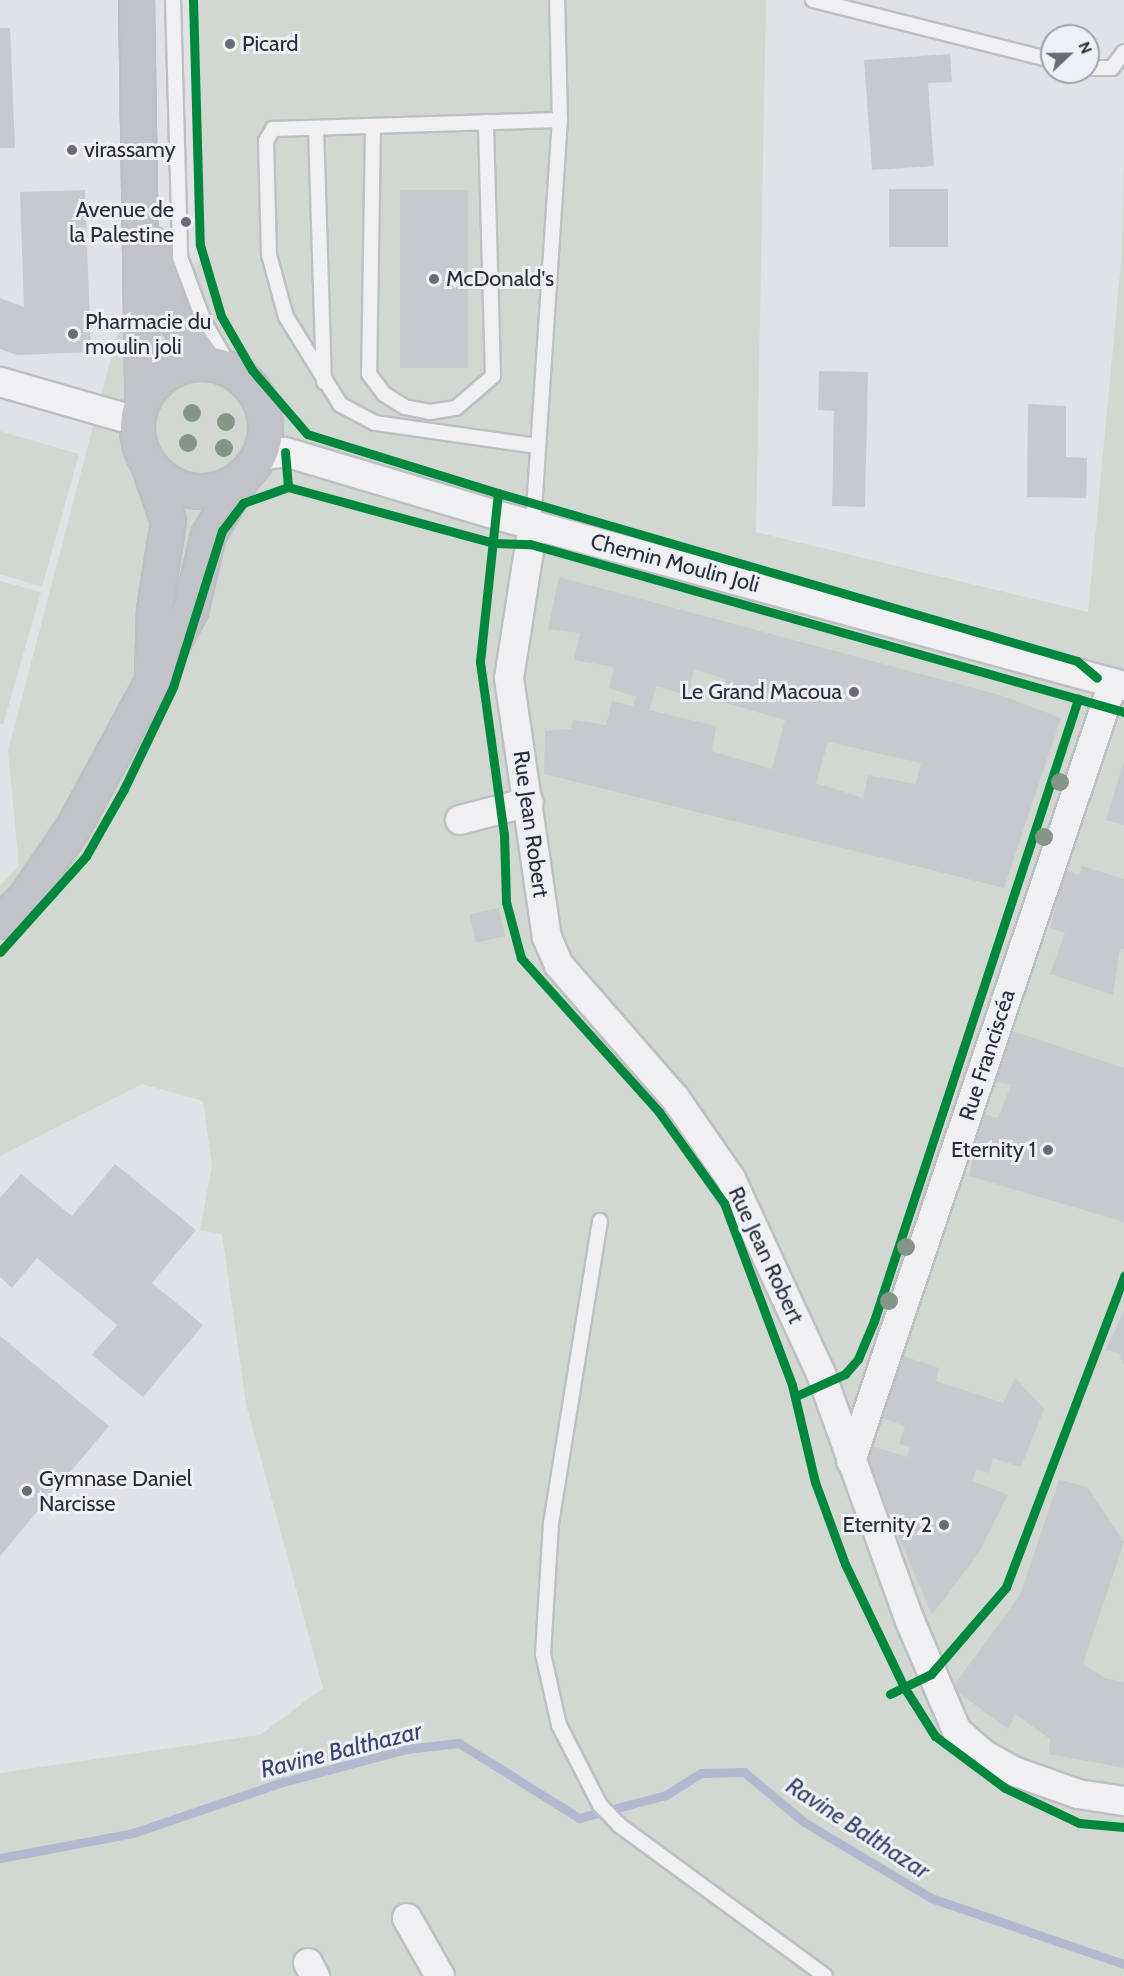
<!DOCTYPE html>
<meta charset="utf-8">
<style>
body{margin:0}
#map{position:relative;width:1124px;height:1976px;overflow:hidden;background:#e1e2e5;font-family:Cabin,sans-serif}
div>[style]{position:absolute}
.green>*{inset:0;background:#d0d8d1}
.stream>*{height:9px;margin:-4.5px;padding:0 4.5px;transform-origin:4.5px;border-radius:4.5px;background:#b1b9ce}
.building>*{inset:0;background:#c8c9cd;transform-origin:0 0}
.roads{filter:drop-shadow(2px 0 #bebfc2) drop-shadow(-2px 0 #bebfc2) drop-shadow(0 2px #bebfc2) drop-shadow(0 -2px #bebfc2)}
.lane>*{height:14px;margin:-7px;padding:0 7px;transform-origin:7px;border-radius:7px;background:#f0f0f2}
.street>*{height:28px;margin:-14px;padding:0 14px;transform-origin:14px;border-radius:14px;background:#f0f0f2}
.secondary>*{height:33px;margin:-16.5px;padding:0 16.5px;transform-origin:16.5px;border-radius:16.5px;background:#c2c3c8}
.secondary>.ring{margin:-16.5px;padding:0;box-sizing:content-box;background:none;border:33px solid #c2c3c8;border-radius:50%}
.cycleway>*{height:9px;margin:-4.5px;padding:0 4.5px;transform-origin:4.5px;border-radius:4.5px;background:#00873e}
.trees>*{width:18px;height:18px;margin:-9px;border-radius:50%;background:#849686}
.dots>*{width:16px;height:16px;translate:-50% -50%;box-sizing:border-box;border:3px solid #eef0f5;border-radius:50%}
span{translate:-50% -50%;white-space:nowrap;text-align:center;line-height:1.15;-webkit-text-stroke:6px #eef0f5;paint-order:stroke}
.poi-label{font-size:22px;color:#292d3d}
.left{translate:0 -50%;text-align:left}
.right{translate:-100% -50%;text-align:right}
.street-label{font-size:22px;color:#292d3d}
.water-label{font-size:24px;color:#37456d;font-style:italic}
.north{position:absolute;left:1040px;top:24px;width:60px;height:60px;box-sizing:border-box;background:#eef0f5;border:2px solid #9fa2ab;border-radius:50%;rotate:68deg;font-size:16px;font-weight:700;line-height:24px;text-align:center;color:#292d3d}
.north::after{content:'';display:block;margin:auto;width:21px;height:27px;background:#696c78;clip-path:polygon(50% 0,100% 100%,50% 72%,0 100%)}
</style>
<div id="map">
<div class="green">
<i style="clip-path:polygon(198px 0,766px 0,756px 532px,1088px 612px,1122px 252px,1124px 161px,1124px 1976px,0 1976px,0 1773px,260px 1735px,323px 1688px,246px 1404px,222px 1234px,200px 1230px,212px 1166px,203px 1101px,142px 1084px,0 1156px,0 885px,19px 866px,8px 751px,135px 266px,186px 267px,205px 257px)"></i>
<i style="clip-path:polygon(0 431px,79px 454px,42px 587px,0 574px)"></i>
<i style="clip-path:polygon(0 581px,41px 592px,3px 725px,0 724px)"></i>
</div>
<div class="stream">
<i style="left:0;top:1858px;width:135px;rotate:-10.6deg"></i>
<i style="left:133px;top:1833px;width:158px;rotate:-18.8deg"></i>
<i style="left:283px;top:1782px;width:127px;rotate:-15deg"></i>
<i style="left:406px;top:1749px;width:53px;rotate:-6.5deg"></i>
<i style="left:459px;top:1743px;width:142px;rotate:32deg"></i>
<i style="left:579px;top:1818px;width:90px;rotate:-14.8deg"></i>
<i style="left:666px;top:1795px;width:41px;rotate:-32.2deg"></i>
<i style="left:701px;top:1773px;width:43px;rotate:-1.3deg"></i>
<i style="left:744px;top:1772px;width:78px;rotate:39.8deg"></i>
<i style="left:804px;top:1822px;width:148px;rotate:30.9deg"></i>
<i style="left:931px;top:1898px;width:204px;rotate:18.9deg"></i>
</div>
<div class="building">
<i style="clip-path:polygon(0 28px,10px 28px,15px 148px,0 148px)"></i>
<i style="clip-path:polygon(950px 54px,952px 82px,928px 83px,934px 166px,872px 170px,864px 60px)"></i>
<i style="left:889px;top:189px;width:59px;height:58px"></i>
<i style="clip-path:polygon(85px 190px,91px 352px,17px 355px,0 349px,0 298px,24px 307px,20px 192px)"></i>
<i style="left:400px;top:190px;width:68px;height:178px"></i>
<i style="clip-path:polygon(819px 371px,868px 372px,865px 507px,832px 506px,834px 411px,818px 410px)"></i>
<i style="clip-path:polygon(1028px 404px,1066px 406px,1066px 457px,1087px 458px,1086px 498px,1027px 497px)"></i>
<i style="clip-path:polygon(evenodd,559px 577px,1003px 696px,1061px 718px,1004px 888px,544px 774px,545px 731px,571px 729px,573px 720px,606px 725px,612px 701px,633px 706px,636px 697px,609px 688px,614px 667px,574px 660px,580px 633px,548px 629px,559px 577px,694px 669px,725px 679px,719px 701px,785px 720px,772px 769px,712px 751px,716px 726px,649px 710px,657px 686px,688px 696px,694px 669px,559px 577px,828px 742px,921px 763px,916px 784px,868px 775px,863px 798px,816px 783px,828px 742px)"></i>
<i style="clip-path:polygon(1123px 764px,1124px 764px,1124px 825px,1106px 820px)"></i>
<i style="clip-path:polygon(1082px 866px,1124px 879px,1124px 949px,1120px 948px,1113px 995px,1050px 974px,1065px 933px,1050px 928px,1066px 870px,1079px 875px)"></i>
<i style="left:499px;top:908px;width:29px;height:30px;rotate:78deg"></i>
<i style="clip-path:polygon(1012px 1031px,1124px 1068px,1124px 1222px,969px 1176px,983px 1114px,998px 1118px,1011px 1085px,996px 1082px)"></i>
<i style="clip-path:polygon(115px 1164px,196px 1230px,152px 1283px,203px 1325px,143px 1397px,92px 1355px,117px 1325px,37px 1258px,12px 1288px,0 1277px,0 1198px,21px 1174px,72px 1216px)"></i>
<i style="clip-path:polygon(1124px 1310px,1124px 1365px,1119px 1353px,1106px 1350px)"></i>
<i style="clip-path:polygon(0 1336px,109px 1426px,0 1556px)"></i>
<i style="clip-path:polygon(903px 1356px,939px 1368px,936px 1381px,1003px 1403px,1015px 1378px,1044px 1409px,1021px 1467px,993px 1458px,989px 1473px,977px 1469px,972px 1481px,1008px 1495px,978px 1554px,932px 1615px,867px 1462px,872px 1446px,907px 1457px,910px 1447px,899px 1444px,905px 1426px,882px 1418px)"></i>
<i style="clip-path:polygon(1059px 1480px,1087px 1487px,1124px 1542px,1083px 1664px,1104px 1678px,1124px 1682px,1124px 1768px,1049px 1754px,1050px 1739px,1015px 1714px,1008px 1729px,952px 1688px,1020px 1595px)"></i>
</div>
<div class="roads">
<div class="lane">
<i style="left:173px;top:0;width:257px;rotate:88.4deg"></i>
<i style="left:180px;top:257px;width:69px;rotate:69.7deg"></i>
<i style="left:204px;top:322px;width:54px;rotate:60.1deg"></i>
<i style="left:813px;top:0;width:246px;rotate:14.1deg"></i>
<i style="left:1088px;top:68px;width:24px"></i>
<i style="left:1112px;top:68px;width:20px;rotate:-53deg"></i>
<i style="left:373px;top:126px;width:248px;rotate:90.9deg"></i>
<i style="left:369px;top:374px;width:25px;rotate:53deg"></i>
<i style="left:384px;top:394px;width:25px;rotate:32deg"></i>
<i style="left:405px;top:407px;width:25px;rotate:11deg"></i>
<i style="left:430px;top:412px;width:26px;rotate:-9deg"></i>
<i style="left:456px;top:408px;width:49px;rotate:-40.9deg"></i>
<i style="left:493px;top:376px;width:254px;rotate:-91.6deg"></i>
<i style="left:316px;top:128px;width:254px;rotate:88.2deg"></i>
<i style="left:537px;top:446px;width:164px;rotate:-171.9deg"></i>
<i style="left:375px;top:423px;width:40px;rotate:-152deg"></i>
<i style="left:340px;top:404px;width:102px;rotate:-121.8deg"></i>
<i style="left:286px;top:317px;width:64px;rotate:-105.3deg"></i>
<i style="left:269px;top:255px;width:114px;rotate:-91.5deg"></i>
<i style="left:266px;top:141px;width:14px;rotate:-60deg"></i>
<i style="left:273px;top:129px;width:287px;rotate:-1.8deg"></i>
<i style="left:533px;top:525px;width:406px;rotate:-86.2deg"></i>
<i style="left:560px;top:120px;width:120px;rotate:-91.4deg"></i>
<i style="left:600px;top:1221px;width:306px;rotate:99.2deg"></i>
<i style="left:551px;top:1523px;width:131px;rotate:93.5deg"></i>
<i style="left:543px;top:1654px;width:73px;rotate:77.3deg"></i>
<i style="left:559px;top:1725px;width:90px;rotate:62.9deg"></i>
<i style="left:600px;top:1805px;width:28px;rotate:46deg"></i>
<i style="left:619px;top:1825px;width:255px;rotate:36.2deg"></i>
</div>
<div class="street">
<i style="left:0;top:382px;width:141px;rotate:16deg"></i>
<i style="left:261px;top:456px;width:24px;rotate:-9deg"></i>
<i style="left:285px;top:452px;width:220px;rotate:16.6deg"></i>
<i style="left:496px;top:515px;width:651px;rotate:15.23deg"></i>
<i style="left:533px;top:525px;width:155px;rotate:98.9deg"></i>
<i style="left:509px;top:678px;width:262px;rotate:81.7deg"></i>
<i style="left:547px;top:937px;width:30px;rotate:67deg"></i>
<i style="left:559px;top:965px;width:176px;rotate:48.9deg"></i>
<i style="left:675px;top:1098px;width:98px;rotate:55.3deg"></i>
<i style="left:731px;top:1179px;width:215px;rotate:65.2deg"></i>
<i style="left:821px;top:1374px;width:263px;rotate:70.2deg"></i>
<i style="left:910px;top:1621px;width:120px;rotate:66.9deg"></i>
<i style="left:957px;top:1731px;width:35px;rotate:41deg"></i>
<i style="left:983px;top:1754px;width:38px;rotate:29deg"></i>
<i style="left:1016px;top:1772px;width:66px;rotate:19.5deg"></i>
<i style="left:1078px;top:1794px;width:47px;rotate:8.7deg"></i>
<i style="left:460px;top:820px;width:71px;rotate:-14.6deg"></i>
<i style="left:851px;top:1461px;width:821px;rotate:-71.39deg"></i>
<i style="left:407px;top:1918px;width:67px;rotate:60.4deg"></i>
<i style="left:308px;top:1963px;width:15px;rotate:62deg"></i>
</div>
<div class="secondary">
<i style="left:136px;top:0;width:399px;rotate:89.1deg"></i>
<i style="left:151px;top:243px;width:70px;rotate:75.2deg"></i>
<i style="left:169px;top:311px;width:62px;rotate:54.8deg"></i>
<i class="ring" style="left:137px;top:363px;width:95px;height:95px"></i>
<i style="left:148px;top:464px;width:60px;rotate:70.7deg"></i>
<i style="left:168px;top:521px;width:89px;rotate:99deg"></i>
<i style="left:154px;top:609px;width:64px;rotate:91.8deg"></i>
<i style="left:0;top:921px;width:33px;rotate:-43deg"></i>
<i style="left:24px;top:899px;width:87px;rotate:-55.8deg"></i>
<i style="left:73px;top:827px;width:246px;rotate:-61.6deg"></i>
<i style="left:190px;top:611px;width:78px;rotate:-76.7deg"></i>
<i style="left:208px;top:535px;width:67px;rotate:-59.6deg"></i>
</div>
</div>
<div class="cycleway">
<i style="left:193px;top:0;width:245px;rotate:88.4deg"></i>
<i style="left:200px;top:245px;width:74px;rotate:73.5deg"></i>
<i style="left:221px;top:316px;width:62px;rotate:60.1deg"></i>
<i style="left:252px;top:370px;width:84px;rotate:49.3deg"></i>
<i style="left:307px;top:434px;width:200px;rotate:17.2deg"></i>
<i style="left:498px;top:493px;width:170px;rotate:96.1deg"></i>
<i style="left:480px;top:662px;width:174px;rotate:82.1deg"></i>
<i style="left:504px;top:834px;width:68px;rotate:88.3deg"></i>
<i style="left:506px;top:902px;width:58px;rotate:75deg"></i>
<i style="left:521px;top:958px;width:207px;rotate:48.1deg"></i>
<i style="left:659px;top:1112px;width:112px;rotate:54.5deg"></i>
<i style="left:724px;top:1203px;width:194px;rotate:69.5deg"></i>
<i style="left:792px;top:1385px;width:100px;rotate:76.7deg"></i>
<i style="left:815px;top:1482px;width:87px;rotate:69.9deg"></i>
<i style="left:845px;top:1564px;width:136px;rotate:64.4deg"></i>
<i style="left:904px;top:1687px;width:58px;rotate:57.7deg"></i>
<i style="left:935px;top:1736px;width:87px;rotate:36.6deg"></i>
<i style="left:1005px;top:1788px;width:82px;rotate:25.3deg"></i>
<i style="left:1079px;top:1823px;width:45px;rotate:5.1deg"></i>
<i style="left:285px;top:452px;width:35px;rotate:85deg"></i>
<i style="left:288px;top:487px;width:213px;rotate:15.2deg"></i>
<i style="left:494px;top:543px;width:36px;rotate:2deg"></i>
<i style="left:530px;top:544px;width:617px;rotate:15.79deg"></i>
<i style="left:498px;top:493px;width:603px;rotate:16.18deg"></i>
<i style="left:1077px;top:661px;width:26px;rotate:40deg"></i>
<i style="left:0;top:952px;width:129px;rotate:-48.1deg"></i>
<i style="left:86px;top:856px;width:77px;rotate:-60.4deg"></i>
<i style="left:124px;top:789px;width:113px;rotate:-64.3deg"></i>
<i style="left:173px;top:687px;width:164px;rotate:-72.6deg"></i>
<i style="left:222px;top:531px;width:35px;rotate:-53deg"></i>
<i style="left:243px;top:503px;width:48px;rotate:-19.6deg"></i>
<i style="left:796px;top:1396px;width:54px;rotate:-24.2deg"></i>
<i style="left:845px;top:1374px;width:20px;rotate:-49deg"></i>
<i style="left:858px;top:1359px;width:41px;rotate:-67.2deg"></i>
<i style="left:874px;top:1321px;width:655px;rotate:-71.84deg"></i>
<i style="left:890px;top:1694px;width:46px;rotate:-26deg"></i>
<i style="left:931px;top:1674px;width:115px;rotate:-49.2deg"></i>
<i style="left:1006px;top:1587px;width:333px;rotate:-69.2deg"></i>
</div>
<div class="trees">
<i style="left:192px;top:413px"></i>
<i style="left:226px;top:422px"></i>
<i style="left:188px;top:443px"></i>
<i style="left:224px;top:448px"></i>
<i style="left:1060px;top:782px"></i>
<i style="left:1044px;top:837px"></i>
<i style="left:906px;top:1247px"></i>
<i style="left:889px;top:1301px"></i>
</div>
<div class="dots">
<i style="left:230px;top:44px;background:#696c78"></i>
<i style="left:72px;top:150px;background:#696c78"></i>
<i style="left:186px;top:222px;background:#696c78"></i>
<i style="left:434px;top:279px;background:#696c78"></i>
<i style="left:73px;top:334px;background:#696c78"></i>
<i style="left:854px;top:692px;background:#696c78"></i>
<i style="left:1048px;top:1150px;background:#696c78"></i>
<i style="left:27px;top:1491px;background:#696c78"></i>
<i style="left:944px;top:1525px;background:#696c78"></i>
</div>
<div class="poi-label">
<span class="left" style="left:242px;top:44px">Picard</span>
<span class="left" style="left:84px;top:150px">virassamy</span>
<span class="right" style="left:174px;top:222px">Avenue de<br>la Palestine</span>
<span class="left" style="left:446px;top:279px">McDonald's</span>
<span class="left" style="left:85px;top:334px">Pharmacie du<br>moulin joli</span>
<span class="right" style="left:842px;top:692px">Le Grand Macoua</span>
<span class="right" style="left:1036px;top:1150px">Eternity 1</span>
<span class="left" style="left:39px;top:1491px">Gymnase Daniel<br>Narcisse</span>
<span class="right" style="left:932px;top:1525px">Eternity 2</span>
</div>
<div class="street-label">
<span style="left:675px;top:563px;rotate:15deg">Chemin Moulin Joli</span>
<span style="left:531px;top:824px;rotate:82deg">Rue Jean Robert</span>
<span style="left:987px;top:1055px;rotate:-72deg">Rue Franciscéa</span>
<span style="left:766px;top:1255px;rotate:65deg">Rue Jean Robert</span>
</div>
<div class="water-label">
<span style="left:341px;top:1750px;rotate:-14deg">Ravine Balthazar</span>
<span style="left:858px;top:1828px;rotate:33deg">Ravine Balthazar</span>
</div>
<div class="north">N</div>
</div>
